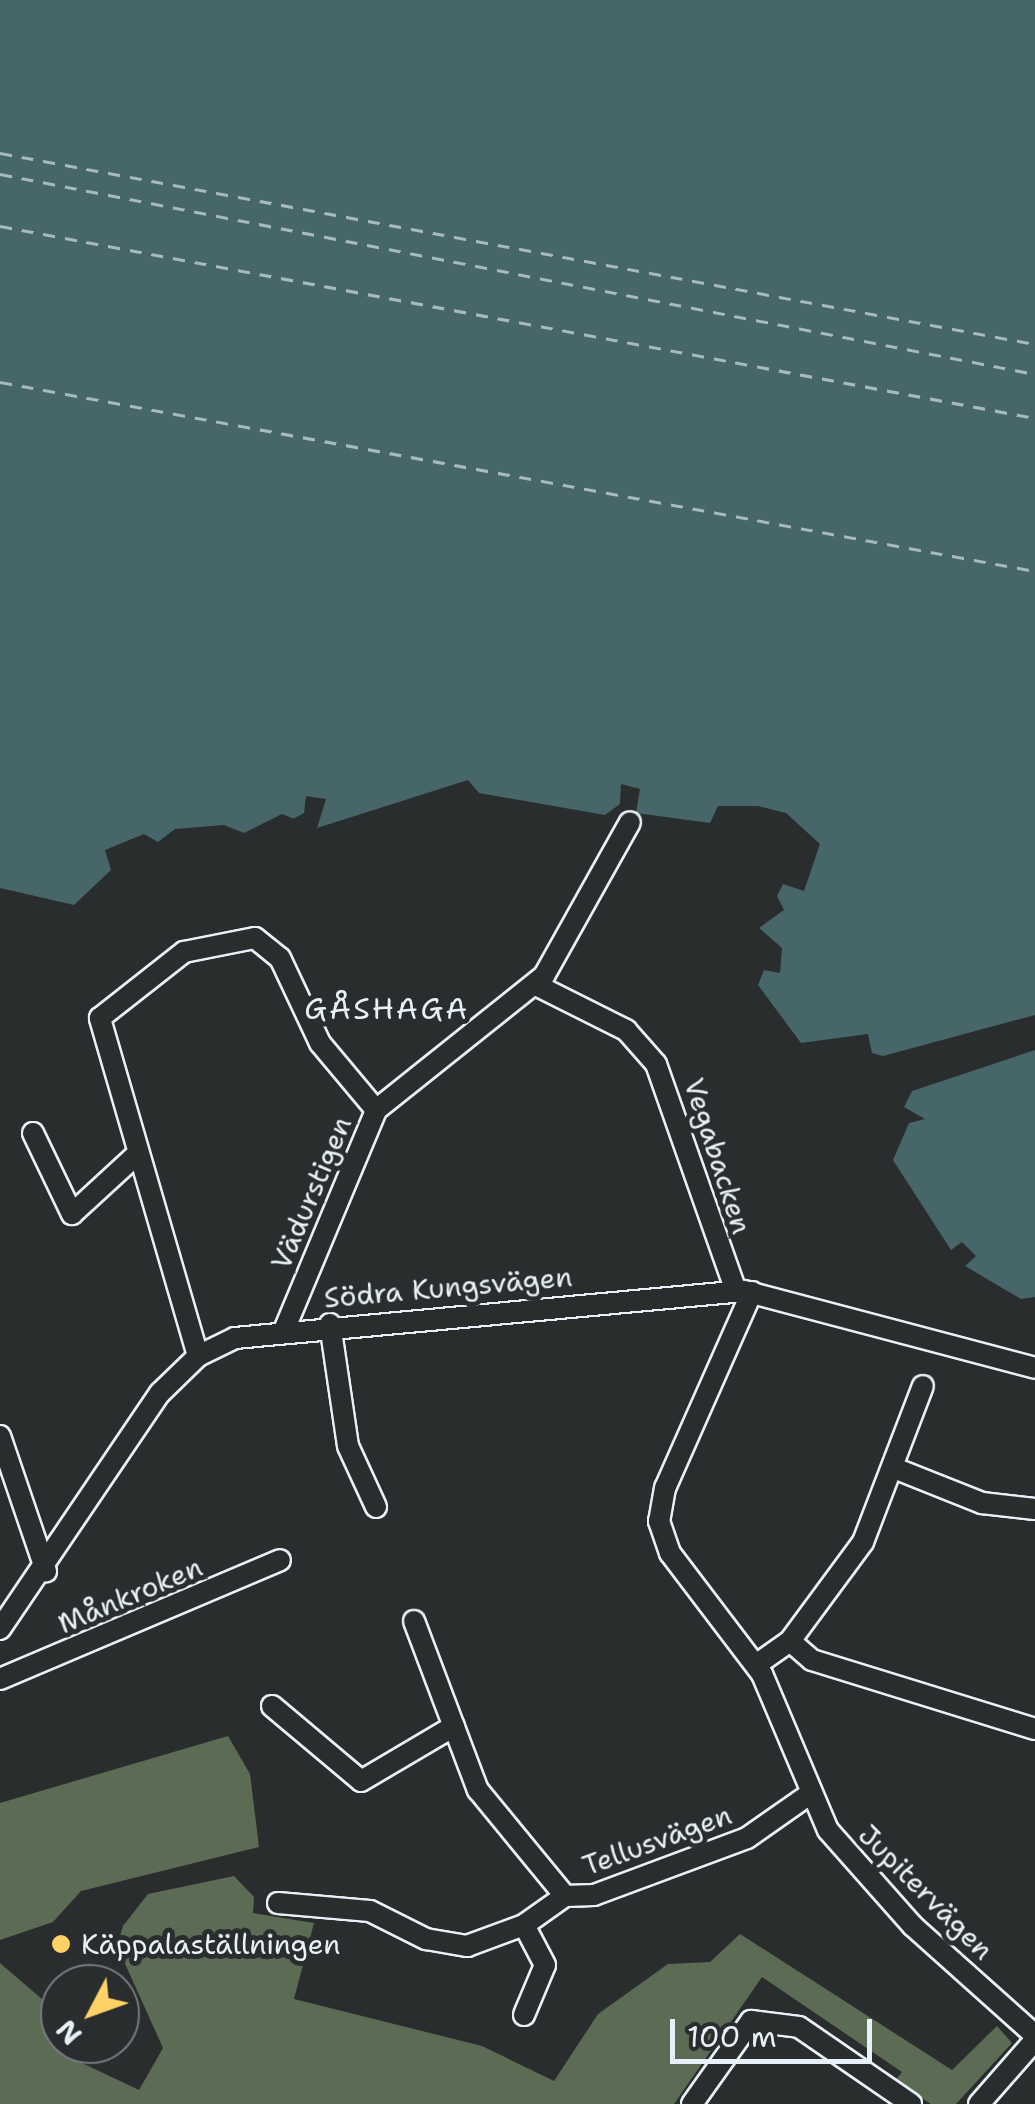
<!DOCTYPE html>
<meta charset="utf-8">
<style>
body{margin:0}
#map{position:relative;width:1035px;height:2104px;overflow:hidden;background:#2a2d2e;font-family:"Shantell Sans",sans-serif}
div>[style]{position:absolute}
.green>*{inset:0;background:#5c6b53}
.water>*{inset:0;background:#476669}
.pier>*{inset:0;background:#2a2d2e}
.ferry>*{height:2.5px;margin-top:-1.25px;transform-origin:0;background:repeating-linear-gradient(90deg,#a8b9bf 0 12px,transparent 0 22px)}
.roads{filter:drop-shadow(2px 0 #e8f1f8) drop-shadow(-2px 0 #e8f1f8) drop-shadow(0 2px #e8f1f8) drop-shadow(0 -2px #e8f1f8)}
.minor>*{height:20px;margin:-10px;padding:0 10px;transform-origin:10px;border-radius:10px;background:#2a2d2e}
.dots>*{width:28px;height:28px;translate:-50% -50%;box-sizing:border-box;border:5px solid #2a2d2e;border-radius:50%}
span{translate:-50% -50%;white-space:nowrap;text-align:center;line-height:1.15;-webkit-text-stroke:10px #2a2d2e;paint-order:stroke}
.street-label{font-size:28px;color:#e8f1f8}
.poi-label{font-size:28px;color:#e8f1f8}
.left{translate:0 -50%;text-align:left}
.neighbourhood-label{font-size:30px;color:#e8f1f8;letter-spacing:2.5px}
.north{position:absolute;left:40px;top:1964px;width:100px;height:100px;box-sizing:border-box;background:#2a2d2e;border:2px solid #767b7f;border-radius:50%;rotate:229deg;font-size:28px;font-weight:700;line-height:40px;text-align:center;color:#e8f1f8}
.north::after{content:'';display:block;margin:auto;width:35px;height:45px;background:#ffd166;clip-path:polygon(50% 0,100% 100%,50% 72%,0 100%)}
.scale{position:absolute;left:670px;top:2019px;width:202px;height:45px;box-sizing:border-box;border:5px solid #e8f1f8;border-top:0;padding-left:12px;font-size:30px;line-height:35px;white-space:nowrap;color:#e8f1f8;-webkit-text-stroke:8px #2a2d2e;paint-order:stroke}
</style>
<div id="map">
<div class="green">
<i style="clip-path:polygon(228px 1736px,250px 1774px,259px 1847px,81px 1891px,53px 1922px,0 1940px,0 1803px)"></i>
<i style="clip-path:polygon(234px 1876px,254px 1897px,253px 1913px,314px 1923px,294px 1999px,482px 2046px,554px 2081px,598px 2014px,668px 1964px,710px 1962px,740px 1934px,952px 2070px,997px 2026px,1012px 2043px,956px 2104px,931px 2104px,895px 2081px,902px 2072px,762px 1977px,674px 2104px,0 2104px,0 1963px,57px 2012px,65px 2055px,139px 2090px,163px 2048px,117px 1946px,123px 1926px,148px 1894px)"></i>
</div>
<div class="water">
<i style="clip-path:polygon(0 0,1035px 0,1035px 1015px,883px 1056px,872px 1053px,868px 1034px,801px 1043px,758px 985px,764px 970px,780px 973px,782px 948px,759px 928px,784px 910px,777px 896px,783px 884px,804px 891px,820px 844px,786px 813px,758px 806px,718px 806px,710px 823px,636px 813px,640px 789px,621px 784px,620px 804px,605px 815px,479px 793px,468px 780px,317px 828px,282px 814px,244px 833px,224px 825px,175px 829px,158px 842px,144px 834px,105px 850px,111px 870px,74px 905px,0 888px)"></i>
<i style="clip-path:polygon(1035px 1050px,1035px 1297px,1021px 1299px,965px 1266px,976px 1256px,962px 1242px,951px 1250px,893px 1160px,909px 1123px,925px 1119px,904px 1107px,912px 1091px)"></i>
</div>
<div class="pier">
<i style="clip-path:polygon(306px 796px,326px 799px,317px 828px,291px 820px,304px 813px)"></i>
</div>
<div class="ferry">
<i style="left:0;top:153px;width:1052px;rotate:10.46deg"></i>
<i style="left:0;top:174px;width:1054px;rotate:10.94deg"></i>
<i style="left:0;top:226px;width:1053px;rotate:10.51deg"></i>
<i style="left:0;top:382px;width:1052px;rotate:10.35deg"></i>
</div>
<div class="roads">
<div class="minor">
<i style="left:536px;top:985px;width:101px;rotate:26.6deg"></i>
<i style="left:626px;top:1030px;width:45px;rotate:48.6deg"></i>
<i style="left:656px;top:1064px;width:241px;rotate:70.6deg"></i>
<i style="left:33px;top:1133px;width:90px;rotate:64.3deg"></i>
<i style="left:72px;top:1214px;width:84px;rotate:-42.6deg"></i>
<i style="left:752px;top:1292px;width:214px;rotate:113.9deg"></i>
<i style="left:665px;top:1488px;width:34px;rotate:100deg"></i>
<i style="left:659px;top:1521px;width:34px;rotate:71deg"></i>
<i style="left:670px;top:1553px;width:152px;rotate:52.8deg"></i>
<i style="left:762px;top:1674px;width:169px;rotate:67.1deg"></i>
<i style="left:828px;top:1830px;width:128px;rotate:48.5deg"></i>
<i style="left:913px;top:1926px;width:164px;rotate:41.8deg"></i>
<i style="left:330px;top:1324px;width:123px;rotate:81.6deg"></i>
<i style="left:348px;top:1446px;width:67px;rotate:65.3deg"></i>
<i style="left:285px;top:1328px;width:236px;rotate:-67.3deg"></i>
<i style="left:376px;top:1110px;width:215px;rotate:-38.6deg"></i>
<i style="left:544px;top:976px;width:176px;rotate:-60.8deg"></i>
<i style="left:198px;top:1356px;width:352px;rotate:-106.2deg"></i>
<i style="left:100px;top:1018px;width:107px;rotate:-38.2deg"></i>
<i style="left:184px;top:952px;width:72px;rotate:-11.2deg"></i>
<i style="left:255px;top:938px;width:32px;rotate:39deg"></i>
<i style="left:280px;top:958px;width:94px;rotate:64.8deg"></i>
<i style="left:320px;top:1043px;width:87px;rotate:50.1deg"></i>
<i style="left:0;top:1436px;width:143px;rotate:71.2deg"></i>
<i style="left:894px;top:1468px;width:95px;rotate:21.7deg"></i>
<i style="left:982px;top:1503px;width:53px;rotate:6.5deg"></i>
<i style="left:414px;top:1621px;width:181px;rotate:69.3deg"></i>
<i style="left:478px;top:1790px;width:137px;rotate:50.6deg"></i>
<i style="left:0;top:1629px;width:285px;rotate:-55.9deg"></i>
<i style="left:160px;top:1393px;width:53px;rotate:-44.2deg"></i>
<i style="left:198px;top:1356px;width:41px;rotate:-25.9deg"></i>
<i style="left:235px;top:1338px;width:511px;rotate:-5.28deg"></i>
<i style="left:744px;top:1291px;width:301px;rotate:14.8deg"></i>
<i style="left:790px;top:1641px;width:29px;rotate:41deg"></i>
<i style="left:812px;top:1660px;width:233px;rotate:17.2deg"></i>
<i style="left:756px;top:1665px;width:42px;rotate:-35.2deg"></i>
<i style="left:790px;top:1641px;width:123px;rotate:-53.6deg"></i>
<i style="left:863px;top:1542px;width:167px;rotate:-69deg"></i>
<i style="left:0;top:1679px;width:304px;rotate:-23deg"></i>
<i style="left:272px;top:1706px;width:116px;rotate:40.1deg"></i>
<i style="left:361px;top:1781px;width:108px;rotate:-30.6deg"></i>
<i style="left:278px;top:1903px;width:92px;rotate:5deg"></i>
<i style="left:370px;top:1911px;width:63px;rotate:26.6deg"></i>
<i style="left:426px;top:1939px;width:42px;rotate:9.7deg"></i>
<i style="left:467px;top:1946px;width:61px;rotate:-20.2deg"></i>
<i style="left:524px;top:1925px;width:50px;rotate:-35.3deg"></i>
<i style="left:565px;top:1896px;width:29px;rotate:-2deg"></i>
<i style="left:594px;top:1895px;width:163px;rotate:-20.4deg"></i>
<i style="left:747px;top:1838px;width:73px;rotate:-35deg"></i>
<i style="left:524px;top:2015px;width:54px;rotate:-67.2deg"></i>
<i style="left:545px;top:1965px;width:45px;rotate:-117.7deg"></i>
<i style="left:692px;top:2104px;width:102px;rotate:-54.6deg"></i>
<i style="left:751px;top:2021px;width:48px;rotate:7.1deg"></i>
<i style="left:799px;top:2027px;width:136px;rotate:34.5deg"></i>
<i style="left:979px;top:2104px;width:85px;rotate:-48.8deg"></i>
</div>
</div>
<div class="dots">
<i style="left:61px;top:1944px;background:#ffd166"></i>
</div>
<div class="street-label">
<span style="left:718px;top:1156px;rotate:72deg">Vegabacken</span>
<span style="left:311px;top:1193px;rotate:-67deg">Vädurstigen</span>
<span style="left:448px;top:1287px;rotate:-5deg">Södra Kungsvägen</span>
<span style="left:130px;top:1595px;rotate:-23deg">Månkroken</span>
<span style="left:657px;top:1840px;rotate:-20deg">Tellusvägen</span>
<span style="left:926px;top:1892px;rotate:45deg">Jupitervägen</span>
</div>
<div class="poi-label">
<span class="left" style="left:81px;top:1944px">Käppalaställningen</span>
</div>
<div class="neighbourhood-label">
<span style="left:387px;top:1009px">GÅSHAGA</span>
</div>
<div class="north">N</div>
<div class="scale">100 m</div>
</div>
